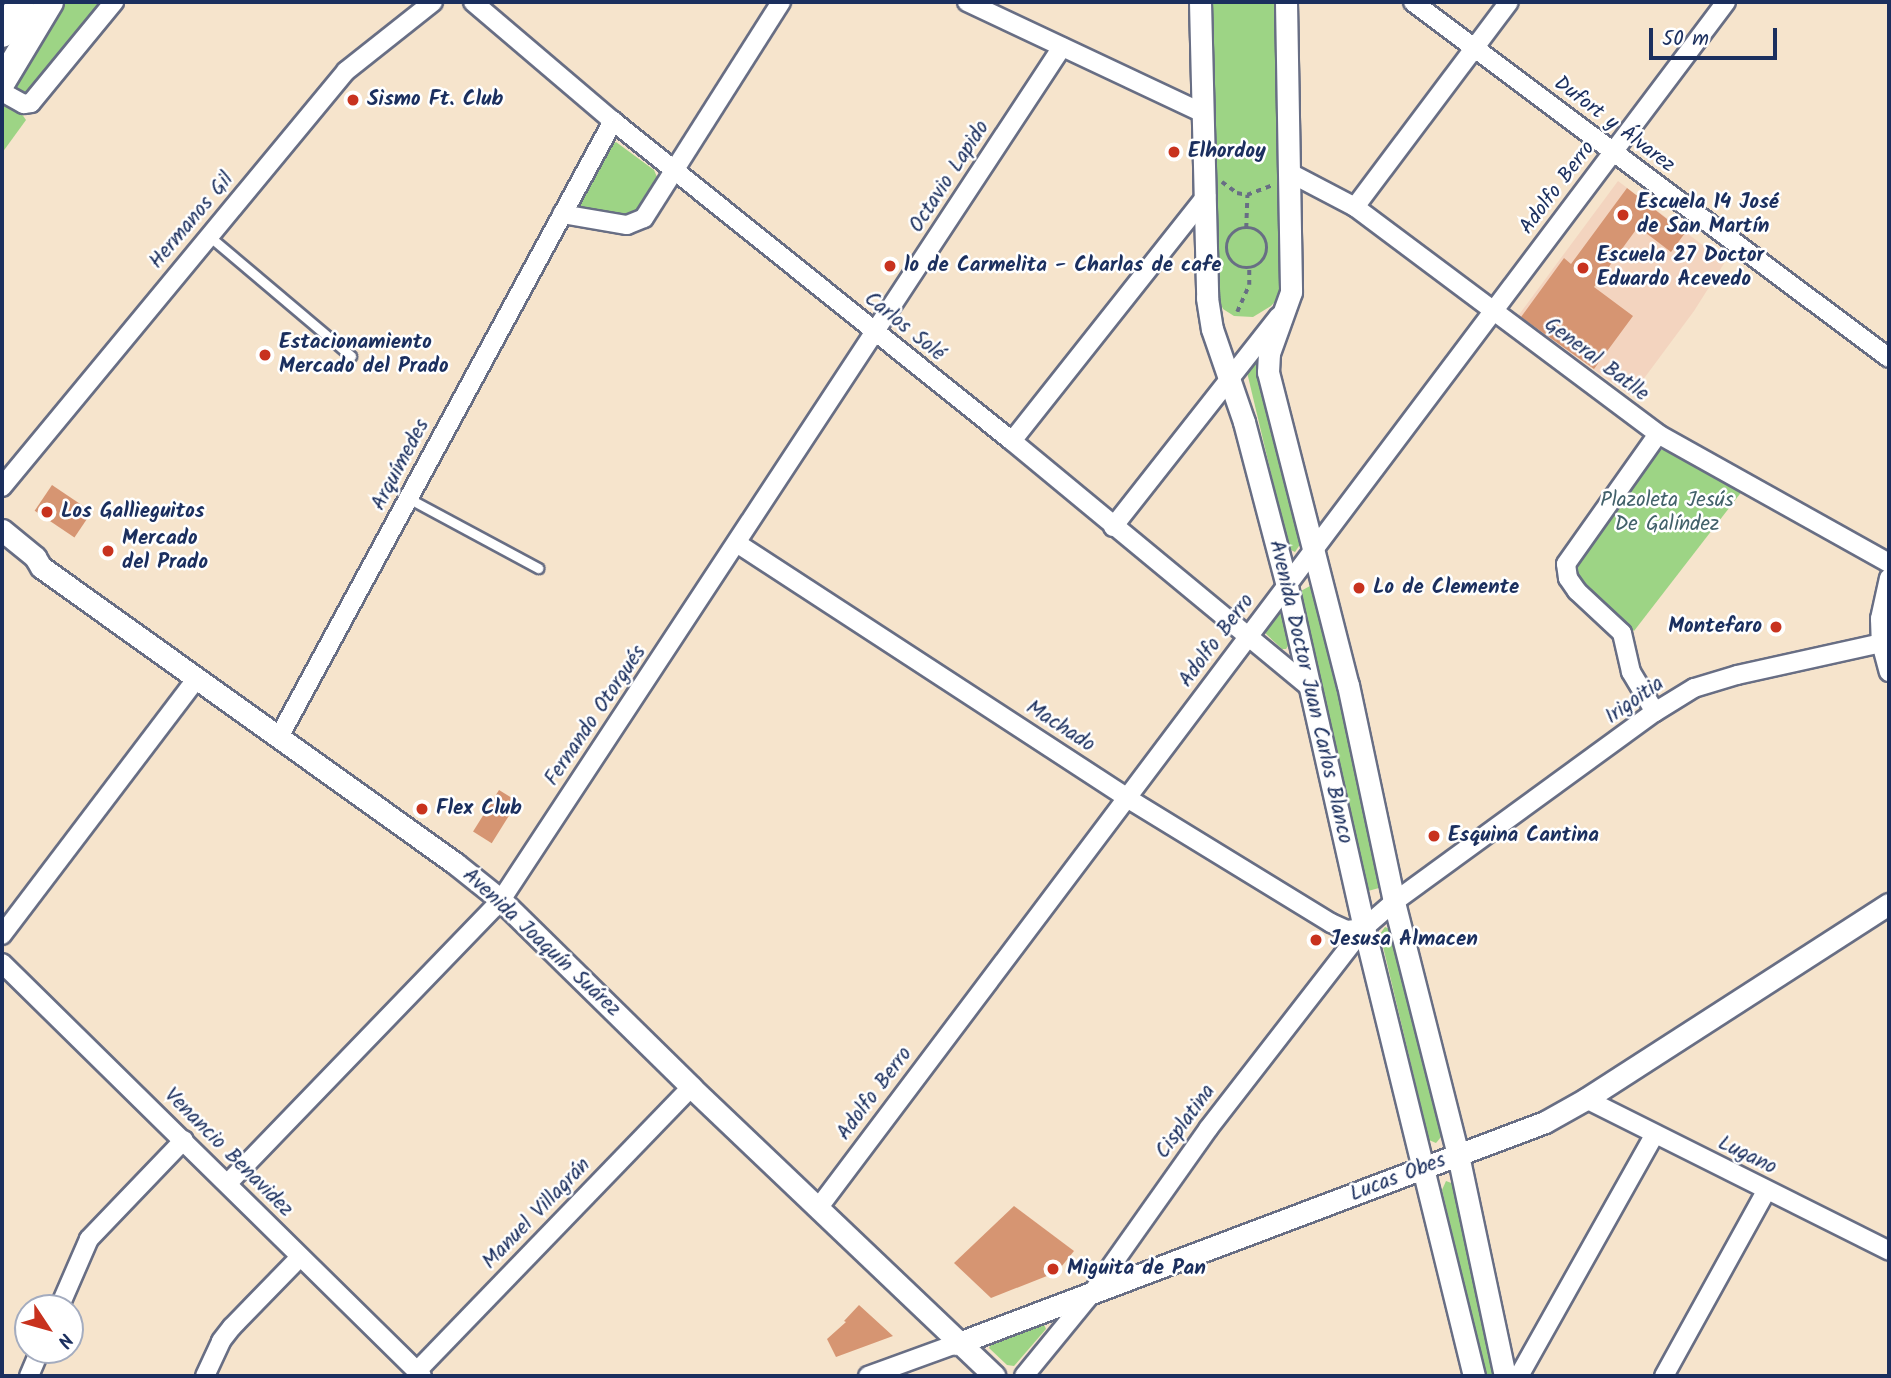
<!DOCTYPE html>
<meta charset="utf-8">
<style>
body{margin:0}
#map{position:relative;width:1891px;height:1378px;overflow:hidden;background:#f6e4cc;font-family:Kalam,sans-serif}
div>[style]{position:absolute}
.built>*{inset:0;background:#f3d4bf}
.green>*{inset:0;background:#9dd485}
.building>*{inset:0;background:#d69572;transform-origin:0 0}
.path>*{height:3.5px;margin-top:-1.75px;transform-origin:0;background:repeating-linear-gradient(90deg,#686e84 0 5px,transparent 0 10px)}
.path>.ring{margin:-1.75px;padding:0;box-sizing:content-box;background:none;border:3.5px solid #686e84;border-radius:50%}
.roads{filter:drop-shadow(2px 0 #686e84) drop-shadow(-2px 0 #686e84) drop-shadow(0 2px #686e84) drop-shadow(0 -2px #686e84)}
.service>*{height:9px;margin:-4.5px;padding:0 4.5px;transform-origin:4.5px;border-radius:4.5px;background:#fff}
.minor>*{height:18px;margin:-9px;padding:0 9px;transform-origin:9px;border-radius:9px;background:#fff}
.tertiary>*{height:21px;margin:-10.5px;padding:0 10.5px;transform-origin:10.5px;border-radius:10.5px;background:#fff}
.primary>*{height:26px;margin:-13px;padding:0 13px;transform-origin:13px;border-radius:13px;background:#fff}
.dots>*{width:19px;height:19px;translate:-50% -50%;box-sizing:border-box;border:4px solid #fff;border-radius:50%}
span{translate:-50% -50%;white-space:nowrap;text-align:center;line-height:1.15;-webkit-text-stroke:5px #fff;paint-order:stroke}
.poi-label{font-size:21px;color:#1b2f5e;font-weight:700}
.left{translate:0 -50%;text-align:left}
.right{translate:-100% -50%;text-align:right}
.street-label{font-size:21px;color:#1b2f5e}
.park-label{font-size:21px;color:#42616a}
.frame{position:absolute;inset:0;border:4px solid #1b2f5e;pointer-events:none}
.north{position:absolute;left:14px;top:1294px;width:70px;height:70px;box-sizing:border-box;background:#fff;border:2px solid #a4acbf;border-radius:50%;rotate:126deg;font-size:19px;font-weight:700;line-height:28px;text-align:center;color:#1b2f5e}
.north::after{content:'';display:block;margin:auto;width:24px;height:32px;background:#c8321e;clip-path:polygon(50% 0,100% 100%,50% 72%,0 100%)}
.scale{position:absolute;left:1649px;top:28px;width:128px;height:32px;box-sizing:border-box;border:4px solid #1b2f5e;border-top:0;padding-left:9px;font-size:21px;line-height:24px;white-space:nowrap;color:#1b2f5e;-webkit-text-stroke:5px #fff;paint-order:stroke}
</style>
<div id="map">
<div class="built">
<i style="clip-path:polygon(1618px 181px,1725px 262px,1694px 311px,1631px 396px,1518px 316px)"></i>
</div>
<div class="green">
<i style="clip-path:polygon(63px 2px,107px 2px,29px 98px,12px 88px)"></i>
<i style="clip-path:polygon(1212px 2px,1278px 2px,1281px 295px,1271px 306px,1253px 317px,1234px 316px,1223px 309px,1215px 291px)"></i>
<i style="clip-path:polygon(4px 101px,19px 110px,26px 120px,2px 153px)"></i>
<i style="clip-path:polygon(616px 142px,654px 170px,657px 177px,641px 207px,628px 217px,583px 210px,580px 205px,608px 148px)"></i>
<i style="clip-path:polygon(1253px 360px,1259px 363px,1301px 543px,1295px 552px,1289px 549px,1246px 368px)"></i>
<i style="clip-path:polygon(1661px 450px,1669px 450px,1743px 490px,1634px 631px,1579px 580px,1576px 568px,1577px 560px,1653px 453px)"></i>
<i style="clip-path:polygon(1310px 586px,1332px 666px,1379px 888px,1368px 891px,1299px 592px)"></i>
<i style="clip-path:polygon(1281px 609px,1290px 643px,1286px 649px,1282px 649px,1263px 631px,1276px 610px)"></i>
<i style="clip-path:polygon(1385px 927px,1392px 930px,1441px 1137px,1436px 1143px,1429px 1140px,1380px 934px)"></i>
<i style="clip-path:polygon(1446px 1181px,1454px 1184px,1497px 1376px,1486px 1376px,1442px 1190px)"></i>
<i style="clip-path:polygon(1043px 1322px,1046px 1329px,1014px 1366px,1007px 1365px,989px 1348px,992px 1342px)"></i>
</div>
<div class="building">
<i style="clip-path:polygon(1627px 188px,1685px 233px,1671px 252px,1638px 227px,1594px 287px,1633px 316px,1594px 369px,1521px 317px,1564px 258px,1571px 264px)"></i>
<i style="left:52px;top:485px;width:48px;height:31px;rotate:34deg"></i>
<i style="left:499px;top:790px;width:22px;height:49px;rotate:32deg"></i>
<i style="clip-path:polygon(1014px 1206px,1074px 1251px,1057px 1272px,991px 1298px,954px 1263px)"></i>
<i style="clip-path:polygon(859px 1305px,893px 1336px,836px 1357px,827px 1339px,846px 1322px,844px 1321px)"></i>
</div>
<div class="path">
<i style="left:1222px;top:182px;width:19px;rotate:36deg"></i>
<i style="left:1237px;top:193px;width:10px;rotate:11deg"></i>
<i style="left:1247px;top:195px;width:26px;rotate:-21deg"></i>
<i style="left:1246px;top:228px;width:33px;rotate:-88deg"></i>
<i class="ring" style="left:1227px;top:228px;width:36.5px;height:36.5px"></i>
<i style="left:1237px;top:312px;width:30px;rotate:-66deg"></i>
<i style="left:1249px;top:285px;width:17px;rotate:-90deg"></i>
</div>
<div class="roads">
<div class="service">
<i style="left:209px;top:236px;width:186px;rotate:40.2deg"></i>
<i style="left:408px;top:498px;width:148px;rotate:28.3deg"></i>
</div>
<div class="minor">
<i style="left:473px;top:2px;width:184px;rotate:40.4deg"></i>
<i style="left:613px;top:121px;width:511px;rotate:38.73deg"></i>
<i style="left:1012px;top:441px;width:386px;rotate:39.6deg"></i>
<i style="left:967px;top:2px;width:259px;rotate:25.2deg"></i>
<i style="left:1413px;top:2px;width:594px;rotate:36.79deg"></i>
<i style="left:2px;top:92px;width:25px;rotate:29deg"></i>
<i style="left:24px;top:104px;width:7px;rotate:-8deg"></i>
<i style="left:31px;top:103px;width:131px;rotate:-50.6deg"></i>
<i style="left:1290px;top:173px;width:73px;rotate:27.6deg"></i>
<i style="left:1355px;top:207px;width:379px;rotate:36.8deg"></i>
<i style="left:1658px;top:434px;width:265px;rotate:29.2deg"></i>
<i style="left:1355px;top:207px;width:256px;rotate:-53.1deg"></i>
<i style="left:562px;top:214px;width:66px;rotate:9.6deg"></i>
<i style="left:627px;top:225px;width:18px;rotate:-22deg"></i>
<i style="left:644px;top:218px;width:256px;rotate:-57.6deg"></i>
<i style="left:1012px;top:441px;width:313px;rotate:-51.6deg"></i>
<i style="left:2px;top:487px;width:540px;rotate:-50.41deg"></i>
<i style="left:346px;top:71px;width:111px;rotate:-38.4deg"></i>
<i style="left:1113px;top:527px;width:268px;rotate:-51.8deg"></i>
<i style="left:738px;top:544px;width:465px;rotate:33.1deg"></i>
<i style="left:1127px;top:798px;width:239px;rotate:31.5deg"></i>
<i style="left:1331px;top:923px;width:17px;rotate:24deg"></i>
<i style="left:1347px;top:930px;width:17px;rotate:-7deg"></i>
<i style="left:1889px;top:578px;width:42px;rotate:102.4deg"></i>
<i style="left:1880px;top:619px;width:24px;rotate:88deg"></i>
<i style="left:1881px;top:643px;width:30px;rotate:75deg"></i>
<i style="left:1655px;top:712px;width:47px;rotate:-121deg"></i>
<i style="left:1631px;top:672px;width:40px;rotate:-103deg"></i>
<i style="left:1622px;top:633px;width:62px;rotate:-137deg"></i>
<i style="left:1577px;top:591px;width:16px;rotate:-125deg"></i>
<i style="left:1568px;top:578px;width:14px;rotate:-98deg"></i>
<i style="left:1566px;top:564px;width:159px;rotate:-54.7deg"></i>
<i style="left:279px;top:737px;width:701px;rotate:-61.53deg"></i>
<i style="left:2px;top:935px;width:323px;rotate:-52.8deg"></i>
<i style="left:2px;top:963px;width:589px;rotate:44.52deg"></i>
<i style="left:1586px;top:1099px;width:339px;rotate:26.6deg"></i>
<i style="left:228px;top:1183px;width:393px;rotate:-46deg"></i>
<i style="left:501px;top:900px;width:1021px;rotate:-56.67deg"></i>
<i style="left:819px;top:1207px;width:1508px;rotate:-53.03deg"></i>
<i style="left:59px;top:1308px;width:75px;rotate:-66.5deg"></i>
<i style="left:89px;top:1239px;width:137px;rotate:-46.2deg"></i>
<i style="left:417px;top:1371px;width:395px;rotate:-46deg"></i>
<i style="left:29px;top:1376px;width:28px;rotate:-67deg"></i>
<i style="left:205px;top:1376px;width:38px;rotate:-65deg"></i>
<i style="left:221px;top:1341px;width:18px;rotate:-52deg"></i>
<i style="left:232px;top:1327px;width:98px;rotate:-45.8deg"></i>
<i style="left:868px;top:1376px;width:94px;rotate:-20deg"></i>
<i style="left:1024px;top:1376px;width:107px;rotate:-50.7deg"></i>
<i style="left:1092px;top:1293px;width:201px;rotate:-54.7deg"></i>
<i style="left:1208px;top:1129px;width:254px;rotate:-52.2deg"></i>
<i style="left:1364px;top:928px;width:40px;rotate:-41deg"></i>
<i style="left:1394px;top:902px;width:323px;rotate:-36.1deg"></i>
<i style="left:1655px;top:712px;width:46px;rotate:-31.6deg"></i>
<i style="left:1694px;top:688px;width:45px;rotate:-16.8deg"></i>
<i style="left:1737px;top:675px;width:148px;rotate:-12.5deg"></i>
<i style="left:1519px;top:1376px;width:276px;rotate:-60.7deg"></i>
<i style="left:1664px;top:1376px;width:211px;rotate:-61.1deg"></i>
</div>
<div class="tertiary">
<i style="left:1200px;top:2px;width:296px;rotate:88.6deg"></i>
<i style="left:1207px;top:298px;width:31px;rotate:81deg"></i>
<i style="left:1212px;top:329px;width:98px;rotate:71deg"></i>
<i style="left:1244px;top:422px;width:170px;rotate:75.3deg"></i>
<i style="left:1287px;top:586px;width:351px;rotate:77.3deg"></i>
<i style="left:1364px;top:928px;width:461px;rotate:76.2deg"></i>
<i style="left:1286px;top:2px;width:290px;rotate:89deg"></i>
<i style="left:1291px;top:292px;width:65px;rotate:109.8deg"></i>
<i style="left:1269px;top:353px;width:19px;rotate:93deg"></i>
<i style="left:1268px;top:372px;width:323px;rotate:75.7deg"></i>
<i style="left:1348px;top:685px;width:222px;rotate:78deg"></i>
<i style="left:1394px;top:902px;width:261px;rotate:75.8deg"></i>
<i style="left:1458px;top:1155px;width:226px;rotate:78deg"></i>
<i style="left:2px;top:530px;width:43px;rotate:39.3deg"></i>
<i style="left:35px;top:557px;width:12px;rotate:59deg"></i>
<i style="left:41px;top:567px;width:510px;rotate:35.59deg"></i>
<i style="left:456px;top:864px;width:58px;rotate:38.7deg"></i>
<i style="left:501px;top:900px;width:267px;rotate:44.5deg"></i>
<i style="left:691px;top:1087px;width:419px;rotate:43.6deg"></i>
<i style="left:956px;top:1344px;width:629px;rotate:-20.65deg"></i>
<i style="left:1545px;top:1122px;width:47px;rotate:-29.3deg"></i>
<i style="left:1586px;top:1099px;width:360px;rotate:-32.8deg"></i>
</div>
<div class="primary">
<i style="left:2px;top:34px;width:37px;rotate:-59deg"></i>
<i style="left:2px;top:82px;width:93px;rotate:-59deg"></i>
</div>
</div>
<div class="dots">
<i style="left:353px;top:100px;background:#c8321e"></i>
<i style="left:1174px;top:152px;background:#c8321e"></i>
<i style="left:1623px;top:215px;background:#c8321e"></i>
<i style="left:890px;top:266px;background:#c8321e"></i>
<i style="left:1583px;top:268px;background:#c8321e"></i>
<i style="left:265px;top:355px;background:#c8321e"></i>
<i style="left:47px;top:512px;background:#c8321e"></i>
<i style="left:108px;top:551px;background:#c8321e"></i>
<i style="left:1359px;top:588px;background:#c8321e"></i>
<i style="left:1776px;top:627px;background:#c8321e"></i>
<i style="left:422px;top:809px;background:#c8321e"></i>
<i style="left:1434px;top:836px;background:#c8321e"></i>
<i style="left:1316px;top:940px;background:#c8321e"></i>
<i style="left:1053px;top:1269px;background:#c8321e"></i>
</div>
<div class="poi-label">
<span class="left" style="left:367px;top:100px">Sismo Ft. Club</span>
<span class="left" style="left:1188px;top:152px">Elhordoy</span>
<span class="left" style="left:1637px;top:215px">Escuela 14 José<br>de San Martín</span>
<span class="left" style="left:1597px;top:268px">Escuela 27 Doctor<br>Eduardo Acevedo</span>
<span class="left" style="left:904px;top:266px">lo de Carmelita - Charlas de cafe</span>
<span class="left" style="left:279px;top:355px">Estacionamiento<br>Mercado del Prado</span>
<span class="left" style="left:61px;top:512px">Los Gallieguitos</span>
<span class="left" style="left:122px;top:551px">Mercado<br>del Prado</span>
<span class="left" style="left:1373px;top:588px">Lo de Clemente</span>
<span class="right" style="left:1762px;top:627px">Montefaro</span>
<span class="left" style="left:436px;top:809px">Flex Club</span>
<span class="left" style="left:1448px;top:836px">Esquina Cantina</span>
<span class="left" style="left:1330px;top:940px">Jesusa Almacen</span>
<span class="left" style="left:1067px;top:1269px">Miguita de Pan</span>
</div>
<div class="street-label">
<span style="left:1614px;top:125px;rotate:37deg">Dufort y Álvarez</span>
<span style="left:950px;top:177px;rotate:-57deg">Octavio Lapido</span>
<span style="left:1558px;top:188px;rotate:-53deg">Adolfo Berro</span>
<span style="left:192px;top:221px;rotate:-50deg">Hermanos Gil</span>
<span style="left:904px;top:327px;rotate:39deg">Carlos Solé</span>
<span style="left:1596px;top:360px;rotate:37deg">General Batlle</span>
<span style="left:401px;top:465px;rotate:-62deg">Arquímedes</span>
<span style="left:1217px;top:641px;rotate:-53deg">Adolfo Berro</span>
<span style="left:1310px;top:692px;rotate:77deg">Avenida Doctor Juan Carlos Blanco</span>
<span style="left:1635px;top:701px;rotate:-35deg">Irigoitia</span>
<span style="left:596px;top:716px;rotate:-56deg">Fernando Otorgués</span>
<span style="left:1060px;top:727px;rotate:33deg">Machado</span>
<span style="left:541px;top:943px;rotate:43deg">Avenida Joaquín Suárez</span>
<span style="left:875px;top:1094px;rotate:-53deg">Adolfo Berro</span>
<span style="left:1186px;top:1122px;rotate:-54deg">Cisplatina</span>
<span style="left:228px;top:1153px;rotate:45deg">Venancio Benavidez</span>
<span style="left:1747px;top:1156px;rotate:26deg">Lugano</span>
<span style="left:1398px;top:1178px;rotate:-21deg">Lucas Obes</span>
<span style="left:537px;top:1214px;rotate:-46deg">Manuel Villagrán</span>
</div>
<div class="park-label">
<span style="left:1667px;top:513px">Plazoleta Jesús<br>De Galíndez</span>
</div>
<div class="frame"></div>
<div class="north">N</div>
<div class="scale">50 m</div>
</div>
